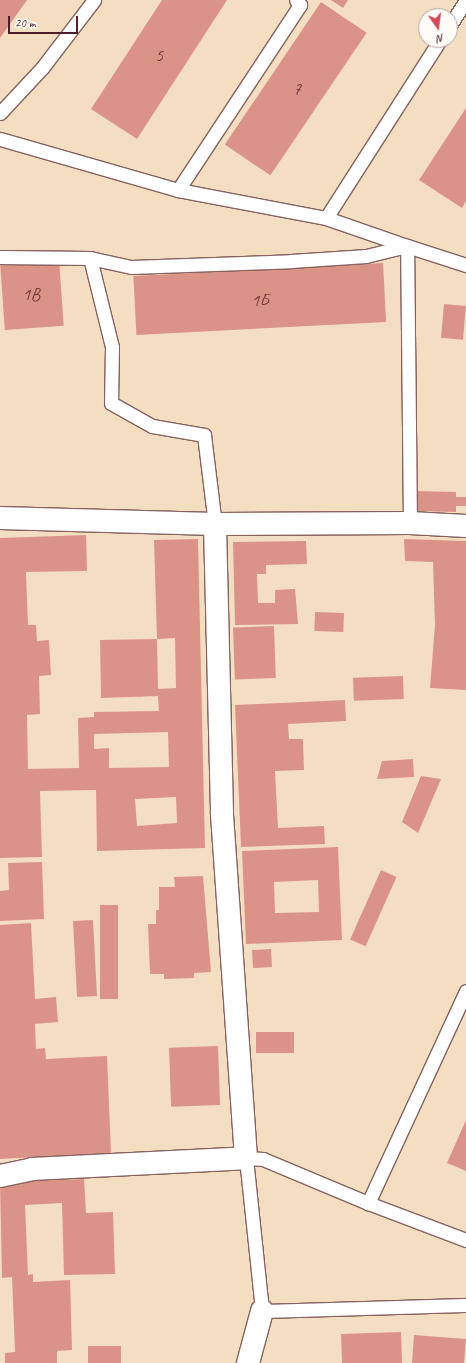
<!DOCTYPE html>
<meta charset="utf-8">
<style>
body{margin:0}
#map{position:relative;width:466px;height:1363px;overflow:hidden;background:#f4dec2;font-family:Caveat,sans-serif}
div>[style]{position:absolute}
.building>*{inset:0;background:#dc9387;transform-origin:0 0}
.roads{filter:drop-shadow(1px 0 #866260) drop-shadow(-1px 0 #866260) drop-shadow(0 1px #866260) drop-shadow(0 -1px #866260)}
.service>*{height:13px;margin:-6.5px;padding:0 6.5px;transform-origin:6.5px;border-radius:6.5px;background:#fff}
.minor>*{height:22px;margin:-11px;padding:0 11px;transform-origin:11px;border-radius:11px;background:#fff}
span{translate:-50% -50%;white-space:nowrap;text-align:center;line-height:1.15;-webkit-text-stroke:3.5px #fdfcf7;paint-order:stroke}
.number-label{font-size:18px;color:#6e3c42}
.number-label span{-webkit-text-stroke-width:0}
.north{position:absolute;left:418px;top:8px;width:40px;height:40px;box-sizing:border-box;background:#fdfcf7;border:1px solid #b5a4a5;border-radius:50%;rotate:166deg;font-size:11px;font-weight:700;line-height:16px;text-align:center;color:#4a1f2b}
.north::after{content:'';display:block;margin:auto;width:14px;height:18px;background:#d1495b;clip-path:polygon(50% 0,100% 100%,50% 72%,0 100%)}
.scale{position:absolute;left:8px;top:16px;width:70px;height:18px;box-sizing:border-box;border:2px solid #4a1f2b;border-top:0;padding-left:5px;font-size:12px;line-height:14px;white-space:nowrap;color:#4a1f2b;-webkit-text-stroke:3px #fdfcf7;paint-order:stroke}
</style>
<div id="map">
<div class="building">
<i style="clip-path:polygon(0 0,27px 0,0 38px)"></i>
<i style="clip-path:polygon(162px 0,227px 0,137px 139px,91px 109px)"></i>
<i style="clip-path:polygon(331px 0,348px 0,343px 8px)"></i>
<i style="left:321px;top:2px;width:55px;height:172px;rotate:34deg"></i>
<i style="clip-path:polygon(466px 108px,466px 201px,462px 208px,419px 180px)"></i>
<i style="left:59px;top:259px;width:67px;height:59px;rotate:86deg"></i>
<i style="left:383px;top:263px;width:59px;height:250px;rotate:87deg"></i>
<i style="left:444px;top:304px;width:22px;height:34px;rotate:5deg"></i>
<i style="clip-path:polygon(413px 491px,456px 492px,456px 497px,466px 497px,466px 506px,456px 506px,456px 512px,413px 511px)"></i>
<i style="clip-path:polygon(evenodd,86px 535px,87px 571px,26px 572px,28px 625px,36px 625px,37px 641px,49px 640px,51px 675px,39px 676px,40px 714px,27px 715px,28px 769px,79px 768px,78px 718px,94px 717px,94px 712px,159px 711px,158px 696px,101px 698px,100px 640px,157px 639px,154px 540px,198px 539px,205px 848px,97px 851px,96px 790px,40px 791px,42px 857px,0 858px,0 538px,86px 535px,175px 638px,176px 688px,158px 689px,157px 639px,175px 638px,86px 535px,168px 732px,169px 767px,109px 768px,109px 748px,94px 749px,94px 734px,168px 732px,86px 535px,176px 797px,177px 823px,137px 826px,135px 799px,176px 797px)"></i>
<i style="clip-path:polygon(404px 539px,466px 541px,466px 690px,430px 688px,435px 625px,433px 562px,405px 561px)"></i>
<i style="clip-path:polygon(306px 541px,307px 564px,266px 565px,266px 574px,257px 574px,258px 603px,275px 603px,275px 590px,295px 589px,298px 624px,235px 625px,233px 542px)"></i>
<i style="left:315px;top:612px;width:29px;height:19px;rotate:2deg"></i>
<i style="left:274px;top:626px;width:52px;height:41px;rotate:88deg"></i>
<i style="left:403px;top:676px;width:23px;height:50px;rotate:88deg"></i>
<i style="clip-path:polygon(345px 700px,346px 721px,288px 724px,289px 739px,303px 739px,304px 770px,275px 771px,278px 828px,324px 826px,325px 844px,241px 847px,235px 705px)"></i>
<i style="clip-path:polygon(413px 759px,414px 777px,377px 779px,382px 761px)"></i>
<i style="clip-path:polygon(421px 776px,441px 779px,418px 833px,402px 822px)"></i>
<i style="clip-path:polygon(evenodd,338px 847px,342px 940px,246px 944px,242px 851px,338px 847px,318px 880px,319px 912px,275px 913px,274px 882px,318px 880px)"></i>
<i style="clip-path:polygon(42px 862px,44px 919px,0 921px,0 891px,9px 890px,8px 863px)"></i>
<i style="left:381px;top:870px;width:17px;height:76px;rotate:24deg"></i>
<i style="clip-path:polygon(203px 876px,211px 972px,194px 973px,194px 978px,164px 979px,164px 974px,150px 974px,148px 924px,156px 924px,156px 910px,159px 910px,159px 887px,175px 887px,174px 877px)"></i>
<i style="left:100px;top:905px;width:18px;height:94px"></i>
<i style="left:93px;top:920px;width:76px;height:20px;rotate:87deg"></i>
<i style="clip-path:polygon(31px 923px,35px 999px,56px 997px,58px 1022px,35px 1024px,36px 1049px,45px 1048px,46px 1059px,107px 1056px,111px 1153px,0 1159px,0 925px)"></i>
<i style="left:271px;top:949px;width:18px;height:19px;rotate:87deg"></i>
<i style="left:256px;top:1032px;width:38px;height:21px"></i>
<i style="left:218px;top:1046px;width:59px;height:49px;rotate:88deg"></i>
<i style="clip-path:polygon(466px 1120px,466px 1171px,447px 1163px)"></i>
<i style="clip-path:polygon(84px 1179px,86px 1213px,113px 1212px,115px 1274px,64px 1275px,62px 1203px,25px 1205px,28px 1275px,33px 1274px,33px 1282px,70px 1280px,72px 1350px,57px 1351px,57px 1363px,5px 1363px,5px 1353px,15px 1352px,12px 1277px,2px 1278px,0 1182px)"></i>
<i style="left:401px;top:1332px;width:31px;height:60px;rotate:88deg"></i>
<i style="clip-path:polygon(414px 1335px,466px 1339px,464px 1363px,412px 1363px)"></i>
<i style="left:121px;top:1346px;width:17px;height:33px;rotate:90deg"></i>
</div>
<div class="roads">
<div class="service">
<i style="left:450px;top:25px;width:30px;rotate:-57deg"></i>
<i style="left:0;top:113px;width:62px;rotate:-47deg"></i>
<i style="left:42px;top:68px;width:86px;rotate:-52.6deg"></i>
<i style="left:0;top:139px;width:185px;rotate:16deg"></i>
<i style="left:178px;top:190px;width:222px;rotate:-56.6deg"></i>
<i style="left:300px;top:5px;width:6px;rotate:-129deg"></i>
<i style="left:178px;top:190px;width:151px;rotate:10.7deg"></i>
<i style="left:326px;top:218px;width:211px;rotate:-57.4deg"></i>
<i style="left:326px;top:218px;width:86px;rotate:19.1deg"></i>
<i style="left:0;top:257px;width:90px;rotate:0.6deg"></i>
<i style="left:90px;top:258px;width:92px;rotate:76.1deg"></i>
<i style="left:112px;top:347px;width:56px;rotate:91deg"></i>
<i style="left:111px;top:403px;width:47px;rotate:29.3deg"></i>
<i style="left:152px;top:426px;width:53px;rotate:9.8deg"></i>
<i style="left:204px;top:435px;width:90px;rotate:83deg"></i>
<i style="left:90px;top:258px;width:42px;rotate:12.4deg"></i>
<i style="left:131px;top:267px;width:160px;rotate:-2.1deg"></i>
<i style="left:291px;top:261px;width:75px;rotate:-3.8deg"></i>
<i style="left:366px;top:256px;width:42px;rotate:-13.7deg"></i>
<i style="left:410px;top:523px;width:277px;rotate:-90.6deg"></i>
<i style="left:407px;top:246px;width:62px;rotate:17.9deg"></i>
<i style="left:466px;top:991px;width:234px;rotate:114.8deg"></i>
<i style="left:368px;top:1203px;width:105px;rotate:20.7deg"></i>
<i style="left:368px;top:1203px;width:114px;rotate:-157.3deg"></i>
<i style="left:263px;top:1159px;width:17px;rotate:-177deg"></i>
<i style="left:246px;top:1158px;width:154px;rotate:84deg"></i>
<i style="left:262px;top:1311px;width:204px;rotate:-1.7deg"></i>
</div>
<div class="minor">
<i style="left:0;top:518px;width:215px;rotate:1.6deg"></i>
<i style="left:215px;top:524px;width:195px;rotate:-0.3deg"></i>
<i style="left:410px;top:523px;width:56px;rotate:3.1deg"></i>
<i style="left:0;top:1176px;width:33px;rotate:-12deg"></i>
<i style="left:32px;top:1169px;width:214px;rotate:-2.9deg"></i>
<i style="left:246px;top:1158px;width:347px;rotate:-94deg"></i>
<i style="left:222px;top:812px;width:288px;rotate:-91.4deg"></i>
<i style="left:248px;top:1363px;width:54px;rotate:-74.9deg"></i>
</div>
</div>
<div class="number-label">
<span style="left:159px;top:55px">5</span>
<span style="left:297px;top:89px">7</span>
<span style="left:31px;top:294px">1В</span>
<span style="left:260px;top:300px">1Б</span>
</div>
<div class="north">N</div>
<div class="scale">20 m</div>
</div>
